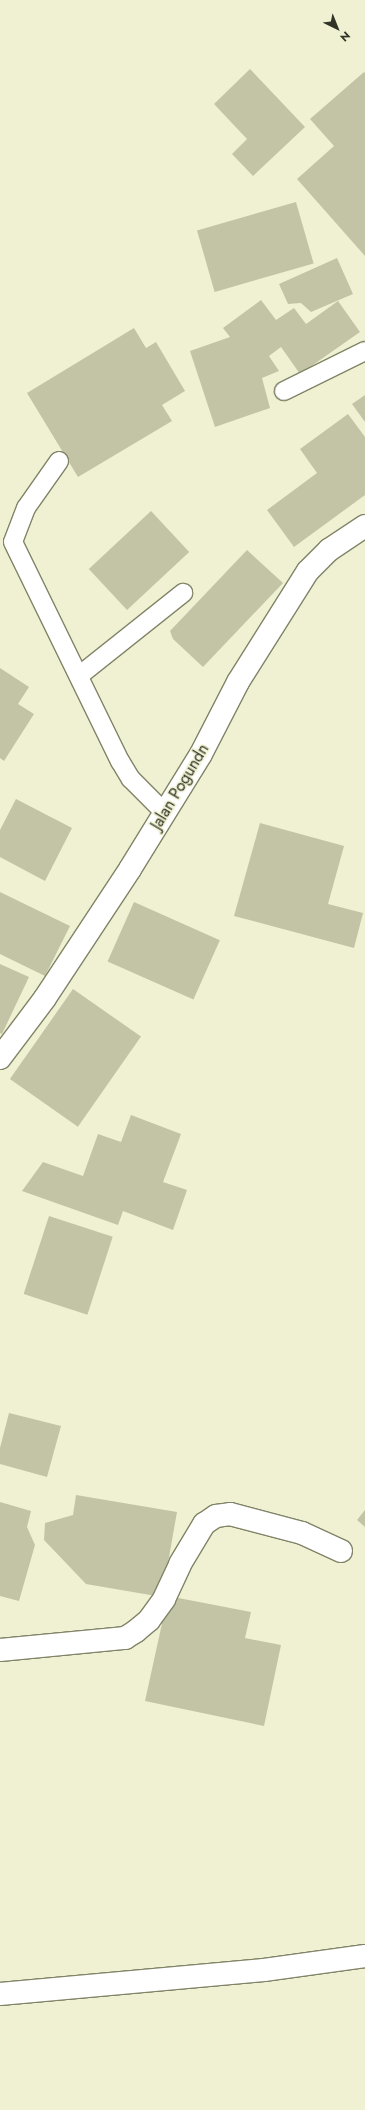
<!DOCTYPE html>
<style>
body{margin:0}
#map{position:relative;width:365px;height:2110px;overflow:hidden;background:#eff1d2;font-family:Jost,sans-serif}
div>[style]{position:absolute}
.building>*{inset:0;background:#c3c4a6;transform-origin:0 0}
.roads{filter:drop-shadow(1px 0 #828468) drop-shadow(-1px 0 #828468) drop-shadow(0 1px #828468) drop-shadow(0 -1px #828468)}
.lane>*{height:18px;margin:-9px;padding:0 9px;transform-origin:9px;border-radius:9px;background:#fff}
.street>*{height:22px;margin:-11px;padding:0 11px;transform-origin:11px;border-radius:11px;background:#fff}
span{translate:-50% -50%;white-space:nowrap;text-align:center;line-height:1.15;-webkit-text-stroke:3px #eff1d2;paint-order:stroke}
.street-label{font-size:16px;color:#333428}
.north{position:absolute;left:317px;top:8px;width:40px;height:40px;-webkit-text-stroke:3px #eff1d2;paint-order:stroke;rotate:137deg;font-size:11px;font-weight:700;line-height:16px;text-align:center;color:#333428}
.north::after{content:'';display:block;margin:auto;width:14px;height:18px;background:#333428;clip-path:polygon(50% 0,100% 100%,50% 72%,0 100%)}
</style>
<div id="map">
<div class="building">
<i style="clip-path:polygon(250px 69px,305px 127px,253px 176px,232px 154px,247px 139px,214px 104px)"></i>
<i style="clip-path:polygon(364px 72px,365px 73px,365px 256px,297px 179px,334px 146px,310px 119px)"></i>
<i style="left:296px;top:202px;width:64px;height:103px;rotate:74deg"></i>
<i style="clip-path:polygon(337px 258px,353px 294px,311px 312px,301px 303px,288px 304px,279px 284px)"></i>
<i style="clip-path:polygon(261px 300px,276px 320px,294px 308px,306px 324px,338px 301px,360px 332px,300px 374px,281px 347px,269px 356px,279px 371px,262px 378px,270px 408px,215px 427px,190px 351px,230px 337px,223px 328px)"></i>
<i style="clip-path:polygon(134px 328px,146px 348px,156px 342px,185px 391px,162px 405px,172px 421px,78px 477px,27px 393px)"></i>
<i style="clip-path:polygon(365px 395px,365px 422px,352px 404px)"></i>
<i style="clip-path:polygon(348px 414px,365px 437px,365px 495px,294px 547px,267px 510px,317px 473px,300px 449px)"></i>
<i style="left:151px;top:511px;width:56px;height:85px;rotate:47deg"></i>
<i style="clip-path:polygon(247px 550px,283px 583px,203px 667px,173px 639px,170px 631px)"></i>
<i style="clip-path:polygon(0 668px,29px 687px,18px 704px,34px 714px,4px 761px,0 758px)"></i>
<i style="clip-path:polygon(16px 799px,72px 828px,45px 881px,0 857px,0 830px)"></i>
<i style="clip-path:polygon(260px 823px,344px 846px,328px 904px,363px 913px,354px 948px,234px 916px)"></i>
<i style="clip-path:polygon(0 892px,70px 926px,45px 976px,0 954px)"></i>
<i style="left:134px;top:902px;width:94px;height:65px;rotate:24deg"></i>
<i style="clip-path:polygon(0 964px,29px 977px,2px 1034px,0 1033px)"></i>
<i style="left:73px;top:989px;width:83px;height:110px;rotate:35deg"></i>
<i style="clip-path:polygon(131px 1115px,181px 1134px,163px 1182px,187px 1190px,173px 1230px,123px 1211px,118px 1225px,22px 1191px,43px 1162px,83px 1176px,98px 1134px,121px 1142px)"></i>
<i style="left:49px;top:1216px;width:67px;height:82px;rotate:18deg"></i>
<i style="clip-path:polygon(9px 1413px,61px 1426px,47px 1477px,0 1464px,0 1448px)"></i>
<i style="clip-path:polygon(76px 1495px,177px 1512px,162px 1597px,86px 1584px,44px 1540px,45px 1523px,73px 1515px)"></i>
<i style="clip-path:polygon(0 1502px,31px 1511px,27px 1527px,35px 1545px,19px 1601px,0 1596px)"></i>
<i style="clip-path:polygon(365px 1510px,365px 1527px,357px 1520px)"></i>
<i style="clip-path:polygon(168px 1596px,251px 1612px,245px 1638px,281px 1645px,264px 1726px,145px 1701px)"></i>
</div>
<div class="roads">
<div class="lane">
<i style="left:284px;top:391px;width:90px;rotate:-26.3deg"></i>
<i style="left:59px;top:461px;width:57px;rotate:125.1deg"></i>
<i style="left:26px;top:508px;width:36px;rotate:111deg"></i>
<i style="left:13px;top:542px;width:244px;rotate:64deg"></i>
<i style="left:120px;top:761px;width:21px;rotate:59deg"></i>
<i style="left:131px;top:779px;width:48px;rotate:45deg"></i>
<i style="left:80px;top:675px;width:132px;rotate:-38.5deg"></i>
</div>
<div class="street">
<i style="left:0;top:1058px;width:75px;rotate:-53.1deg"></i>
<i style="left:45px;top:998px;width:154px;rotate:-56.6deg"></i>
<i style="left:130px;top:869px;width:135px;rotate:-58.3deg"></i>
<i style="left:201px;top:754px;width:81px;rotate:-62.8deg"></i>
<i style="left:238px;top:682px;width:131px;rotate:-57.8deg"></i>
<i style="left:308px;top:571px;width:30px;rotate:-45deg"></i>
<i style="left:329px;top:550px;width:43px;rotate:-33.7deg"></i>
<i style="left:0;top:1650px;width:126px;rotate:-5.5deg"></i>
<i style="left:125px;top:1638px;width:13px;rotate:-32deg"></i>
<i style="left:136px;top:1631px;width:17px;rotate:-40deg"></i>
<i style="left:149px;top:1620px;width:26px;rotate:-54deg"></i>
<i style="left:164px;top:1599px;width:38px;rotate:-65deg"></i>
<i style="left:180px;top:1564px;width:47px;rotate:-59deg"></i>
<i style="left:204px;top:1524px;width:14px;rotate:-34deg"></i>
<i style="left:216px;top:1516px;width:14px;rotate:-8deg"></i>
<i style="left:230px;top:1514px;width:74px;rotate:14.8deg"></i>
<i style="left:302px;top:1533px;width:43px;rotate:24.8deg"></i>
<i style="left:0;top:1994px;width:265px;rotate:-5.2deg"></i>
<i style="left:264px;top:1970px;width:102px;rotate:-7.9deg"></i>
</div>
</div>
<div class="street-label">
<span style="left:180px;top:787px;rotate:-59deg">Jalan Pogundn</span>
</div>
<div class="north">N</div>
</div>
